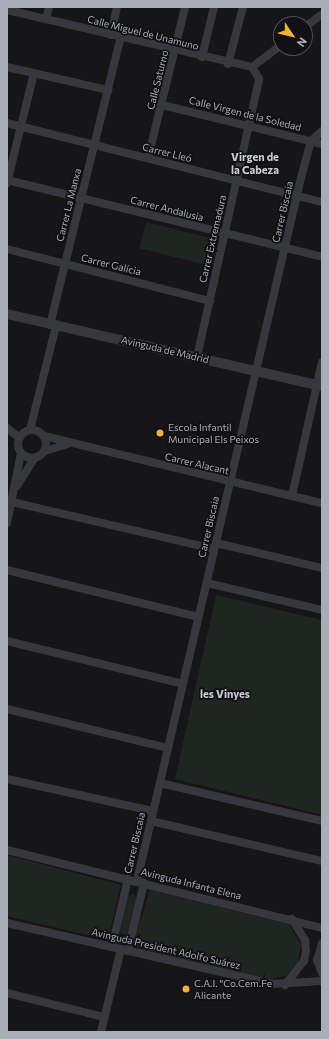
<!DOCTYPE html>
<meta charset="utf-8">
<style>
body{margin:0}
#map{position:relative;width:329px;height:1039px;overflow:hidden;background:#161618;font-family:Commissioner,sans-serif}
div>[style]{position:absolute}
.green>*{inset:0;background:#1e261f;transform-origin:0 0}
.minor>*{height:8px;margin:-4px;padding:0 4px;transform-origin:4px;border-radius:4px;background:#37383d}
.minor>.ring{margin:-4px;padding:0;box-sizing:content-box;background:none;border:8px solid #37383d;border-radius:50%}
.tertiary>*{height:10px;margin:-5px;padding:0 5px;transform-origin:5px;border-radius:5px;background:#37383d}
.dots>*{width:11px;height:11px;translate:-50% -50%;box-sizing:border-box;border:2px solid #111113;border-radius:50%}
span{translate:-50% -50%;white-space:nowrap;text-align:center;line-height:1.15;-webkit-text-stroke:3.5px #111113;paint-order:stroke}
.street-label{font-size:10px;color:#a8adb8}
.poi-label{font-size:10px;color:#a8adb8}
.left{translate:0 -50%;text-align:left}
.neighbourhood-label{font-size:11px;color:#c9ccd4;font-weight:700}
.frame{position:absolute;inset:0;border:8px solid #a8adb8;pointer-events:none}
.north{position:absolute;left:273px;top:16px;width:40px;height:40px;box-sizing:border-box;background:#111113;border:1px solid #4d4f55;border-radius:50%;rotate:125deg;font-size:11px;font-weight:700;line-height:16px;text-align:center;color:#a8adb8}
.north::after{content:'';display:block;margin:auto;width:14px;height:18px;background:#f2b134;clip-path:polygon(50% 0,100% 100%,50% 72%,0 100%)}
</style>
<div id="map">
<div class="green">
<i style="left:146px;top:222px;width:70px;height:27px;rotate:14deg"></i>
<i style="clip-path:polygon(216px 595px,322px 620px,322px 815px,175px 779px)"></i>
<i style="clip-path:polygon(7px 855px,121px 885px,108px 940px,7px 916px)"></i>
<i style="clip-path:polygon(150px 890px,289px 924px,301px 945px,298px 961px,287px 975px,269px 980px,138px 950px,134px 941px)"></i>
<i style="clip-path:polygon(133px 894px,137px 898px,129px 933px,124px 935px,120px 932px,128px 896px)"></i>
</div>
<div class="minor">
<i style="left:7px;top:10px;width:252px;rotate:13.1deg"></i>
<i style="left:46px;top:19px;width:12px;rotate:-76deg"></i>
<i style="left:305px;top:27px;width:21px;rotate:-37deg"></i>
<i style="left:111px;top:35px;width:29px;rotate:-78deg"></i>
<i style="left:202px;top:57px;width:51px;rotate:-76.5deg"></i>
<i style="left:228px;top:64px;width:59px;rotate:-75.3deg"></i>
<i style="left:7px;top:67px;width:104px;rotate:12.8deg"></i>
<i style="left:252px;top:67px;width:36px;rotate:-37deg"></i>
<i style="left:162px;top:105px;width:165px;rotate:13.7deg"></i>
<i style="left:7px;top:123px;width:325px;rotate:14.1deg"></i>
<i style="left:148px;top:158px;width:155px;rotate:-76.2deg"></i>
<i style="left:7px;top:180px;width:324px;rotate:13.7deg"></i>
<i style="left:7px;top:183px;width:113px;rotate:-76.2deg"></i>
<i style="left:7px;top:249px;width:210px;rotate:14.4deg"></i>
<i style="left:50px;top:325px;width:297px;rotate:-76.2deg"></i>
<i style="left:197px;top:357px;width:285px;rotate:-77.4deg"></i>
<i style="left:259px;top:79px;width:14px;rotate:-120deg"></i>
<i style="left:7px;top:428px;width:16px;rotate:38deg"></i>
<i class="ring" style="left:18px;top:430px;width:20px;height:20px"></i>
<i style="left:30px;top:430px;width:107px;rotate:-76deg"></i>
<i style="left:44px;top:436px;width:286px;rotate:13.6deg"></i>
<i style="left:45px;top:451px;width:24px;rotate:-17deg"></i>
<i style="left:17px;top:486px;width:32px;rotate:-58deg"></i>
<i style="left:292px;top:496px;width:137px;rotate:-77.4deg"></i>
<i style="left:12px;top:502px;width:207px;rotate:13.1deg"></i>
<i style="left:7px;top:523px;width:71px;rotate:-78.7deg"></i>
<i style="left:216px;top:543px;width:109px;rotate:13.3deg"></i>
<i style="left:7px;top:570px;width:197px;rotate:13.8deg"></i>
<i style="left:207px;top:583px;width:118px;rotate:13.2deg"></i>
<i style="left:7px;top:641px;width:181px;rotate:13.7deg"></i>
<i style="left:7px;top:709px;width:166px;rotate:13.6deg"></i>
<i style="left:7px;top:779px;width:149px;rotate:12.4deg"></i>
<i style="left:160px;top:783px;width:166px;rotate:13.2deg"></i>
<i style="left:151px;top:821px;width:176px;rotate:13.2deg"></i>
<i style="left:7px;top:850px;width:325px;rotate:13.9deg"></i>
<i style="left:137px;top:881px;width:722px;rotate:-76.87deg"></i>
<i style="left:301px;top:178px;width:38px;rotate:-75deg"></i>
<i style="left:311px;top:141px;width:15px;rotate:-42deg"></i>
<i style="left:7px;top:923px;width:273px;rotate:12.9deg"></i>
<i style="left:273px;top:984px;width:49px;rotate:-3.5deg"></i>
<i style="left:322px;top:943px;width:18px;rotate:106deg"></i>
<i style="left:317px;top:960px;width:14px;rotate:69deg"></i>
<i style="left:112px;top:947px;width:70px;rotate:-76.8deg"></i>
<i style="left:128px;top:951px;width:70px;rotate:-76.8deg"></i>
<i style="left:285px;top:985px;width:31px;rotate:-52deg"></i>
<i style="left:304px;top:961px;width:10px;rotate:-79deg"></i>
<i style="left:306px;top:951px;width:11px;rotate:-95deg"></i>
<i style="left:305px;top:940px;width:25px;rotate:-122deg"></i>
<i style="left:7px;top:993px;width:100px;rotate:13.9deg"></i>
<i style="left:101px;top:1032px;width:85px;rotate:-76.5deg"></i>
</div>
<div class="tertiary">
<i style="left:7px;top:314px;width:323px;rotate:12.9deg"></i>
</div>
<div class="dots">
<i style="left:160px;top:433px;background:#f2b134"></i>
<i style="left:186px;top:989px;background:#f2b134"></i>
</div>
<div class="street-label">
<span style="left:143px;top:33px;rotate:14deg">Calle Miguel de Unamuno</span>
<span style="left:158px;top:80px;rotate:-76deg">Calle Saturno</span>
<span style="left:245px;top:114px;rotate:14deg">Calle Virgen de la Soledad</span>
<span style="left:167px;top:153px;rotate:14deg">Carrer Lleó</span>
<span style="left:69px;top:205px;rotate:-76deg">Carrer La Manxa</span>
<span style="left:167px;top:209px;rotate:14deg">Carrer Andalusia</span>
<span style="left:283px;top:212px;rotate:-77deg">Carrer Biscaia</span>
<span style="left:213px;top:239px;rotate:-77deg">Carrer Extremadura</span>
<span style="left:111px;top:265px;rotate:14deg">Carrer Galícia</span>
<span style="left:165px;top:350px;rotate:13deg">Avinguda de Madrid</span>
<span style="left:197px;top:464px;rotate:13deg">Carrer Alacant</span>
<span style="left:209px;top:527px;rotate:-77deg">Carrer Biscaia</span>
<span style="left:135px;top:843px;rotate:-77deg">Carrer Biscaia</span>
<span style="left:191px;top:884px;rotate:14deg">Avinguda Infanta Elena</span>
<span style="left:166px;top:949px;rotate:13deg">Avinguda President Adolfo Suárez</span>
</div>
<div class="poi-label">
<span class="left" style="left:168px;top:433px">Escola Infantil<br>Municipal Els Peixos</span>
<span class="left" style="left:194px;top:989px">C.A.I. "Co.Cem.Fe<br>Alicante</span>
</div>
<div class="neighbourhood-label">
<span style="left:255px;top:164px">Virgen de<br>la Cabeza</span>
<span style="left:225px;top:694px">les Vinyes</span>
</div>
<div class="frame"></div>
<div class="north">N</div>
</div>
